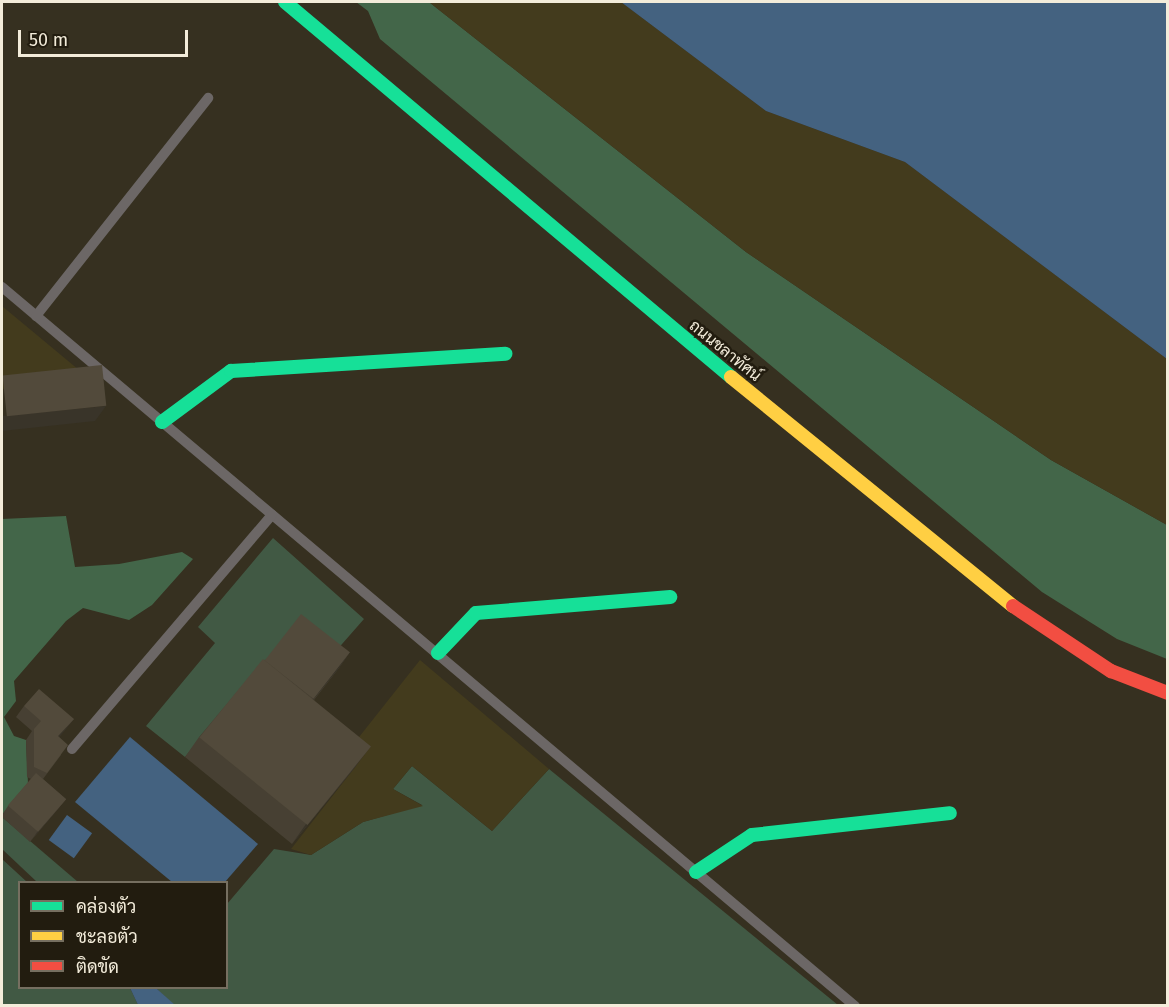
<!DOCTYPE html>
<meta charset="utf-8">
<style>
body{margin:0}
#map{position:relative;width:1169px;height:1007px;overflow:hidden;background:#363020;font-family:"Fira Sans",Sarabun,sans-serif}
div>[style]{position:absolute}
.green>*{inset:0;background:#415944}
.forest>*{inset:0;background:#436649}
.sand>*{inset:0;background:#433b1d}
.water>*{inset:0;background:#446280;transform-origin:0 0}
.lane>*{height:10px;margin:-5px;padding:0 5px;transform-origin:5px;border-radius:5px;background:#6c6766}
.fast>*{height:14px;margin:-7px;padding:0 7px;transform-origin:7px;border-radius:7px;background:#16e098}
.slow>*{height:14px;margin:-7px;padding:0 7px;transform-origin:7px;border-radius:7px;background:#ffcf43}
.jam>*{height:14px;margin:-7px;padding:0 7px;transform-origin:7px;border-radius:7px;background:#f24e42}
.wall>*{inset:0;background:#474033}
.shaded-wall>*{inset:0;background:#393429}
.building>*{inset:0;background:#524a3b;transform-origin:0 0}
span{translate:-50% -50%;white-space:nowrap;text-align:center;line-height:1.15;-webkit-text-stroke:5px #221c0f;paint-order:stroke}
.street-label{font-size:16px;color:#f3ecda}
.frame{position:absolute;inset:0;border:3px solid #f3ecda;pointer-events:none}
.legend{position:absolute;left:18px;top:881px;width:210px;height:108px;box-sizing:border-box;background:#221c0f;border:2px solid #766f60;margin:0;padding:8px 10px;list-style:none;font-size:18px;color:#f3ecda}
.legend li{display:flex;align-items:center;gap:12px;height:30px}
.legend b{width:30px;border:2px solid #766f60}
.scale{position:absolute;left:18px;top:30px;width:170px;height:27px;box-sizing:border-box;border:3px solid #f3ecda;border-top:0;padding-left:8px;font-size:18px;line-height:21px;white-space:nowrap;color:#f3ecda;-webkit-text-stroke:4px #221c0f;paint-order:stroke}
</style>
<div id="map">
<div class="green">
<i style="clip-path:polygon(273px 538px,364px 619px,328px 660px,249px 679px,185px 757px,146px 726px,215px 643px,198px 627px)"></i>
<i style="clip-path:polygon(412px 766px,492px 831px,549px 769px,838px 1005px,175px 1006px,156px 988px,226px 988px,227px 904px,274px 849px,311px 855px,363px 822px,422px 805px,393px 789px)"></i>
<i style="clip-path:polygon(2px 817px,78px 882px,37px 882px,2px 849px)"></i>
<i style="clip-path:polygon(2px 859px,27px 882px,20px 882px,20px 988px,130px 988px,138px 1005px,2px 1005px)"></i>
</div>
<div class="forest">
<i style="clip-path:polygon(356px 2px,429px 2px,746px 252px,1051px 460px,1167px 525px,1167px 659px,1117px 639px,1042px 592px,380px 39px,368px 11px)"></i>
<i style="clip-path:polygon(66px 516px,75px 567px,119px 564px,182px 552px,193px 559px,152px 605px,129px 620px,83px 608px,66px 621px,14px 681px,16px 701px,4px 717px,14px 736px,26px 740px,28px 784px,2px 815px,2px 519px)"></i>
</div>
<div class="sand">
<i style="clip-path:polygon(429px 2px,621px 2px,766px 111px,905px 162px,1167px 359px,1167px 525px,1051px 460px,746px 252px)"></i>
<i style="clip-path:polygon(2px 306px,91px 380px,2px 389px)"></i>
<i style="clip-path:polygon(420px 660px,549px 769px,492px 831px,412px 766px,393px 789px,423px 806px,363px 822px,311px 855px,291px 849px,356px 766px,344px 756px)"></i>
</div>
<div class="water">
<i style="clip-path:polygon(621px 2px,1167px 2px,1167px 359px,905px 162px,766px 111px)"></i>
<i style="clip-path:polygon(130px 737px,258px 844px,225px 882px,172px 882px,75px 802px)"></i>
<i style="left:67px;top:815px;width:31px;height:31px;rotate:36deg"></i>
<i style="clip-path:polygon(130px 988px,156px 988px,175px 1005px,138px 1005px)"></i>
</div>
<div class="lane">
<i style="left:2px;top:287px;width:1116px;rotate:40.13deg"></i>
<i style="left:36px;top:316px;width:278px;rotate:-51.7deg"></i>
<i style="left:72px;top:749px;width:308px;rotate:-49.5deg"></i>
</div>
<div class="fast">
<i style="left:285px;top:2px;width:583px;rotate:40.06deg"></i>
<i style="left:162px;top:422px;width:86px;rotate:-36.5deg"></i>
<i style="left:231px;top:371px;width:275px;rotate:-3.6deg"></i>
<i style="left:438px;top:653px;width:55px;rotate:-46.5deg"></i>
<i style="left:476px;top:613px;width:195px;rotate:-4.7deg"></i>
<i style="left:696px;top:872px;width:67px;rotate:-33.5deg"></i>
<i style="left:752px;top:835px;width:199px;rotate:-6.3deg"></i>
</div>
<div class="slow">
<i style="left:731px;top:377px;width:363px;rotate:39.1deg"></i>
</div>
<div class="jam">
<i style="left:1013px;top:606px;width:118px;rotate:33.6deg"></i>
<i style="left:1111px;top:671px;width:61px;rotate:21.1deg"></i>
</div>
<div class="wall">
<i style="clip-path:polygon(350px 652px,339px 668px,314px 700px,356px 766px,292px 844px,185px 757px,199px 737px,264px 660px)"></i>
<i style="clip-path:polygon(24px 706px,74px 719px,59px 737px,61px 755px,43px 779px,66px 799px,58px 809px,30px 842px,2px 817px,2px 815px,8px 806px,31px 779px,27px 777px,26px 740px,32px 731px,16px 717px)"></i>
</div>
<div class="shaded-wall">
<i style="clip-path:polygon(106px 406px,95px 421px,2px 431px,2px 416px)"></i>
<i style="clip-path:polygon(350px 652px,339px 668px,301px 715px,312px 700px)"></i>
<i style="clip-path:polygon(74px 719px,66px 729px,51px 747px,58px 736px)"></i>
<i style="clip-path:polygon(371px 746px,356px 766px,292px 844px,306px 824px)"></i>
<i style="clip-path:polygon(66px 799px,58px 809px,30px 842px,38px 831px)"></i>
</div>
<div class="building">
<i style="left:102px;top:365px;width:41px;height:100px;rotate:84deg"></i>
<i style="left:301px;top:614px;width:62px;height:59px;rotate:38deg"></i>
<i style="left:263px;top:659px;width:139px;height:101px;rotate:39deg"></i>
<i style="clip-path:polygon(39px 689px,74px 719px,58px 736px,68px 745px,47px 773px,34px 767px,34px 729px,41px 721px,24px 706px)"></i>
<i style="left:36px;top:773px;width:40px;height:43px;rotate:41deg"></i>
</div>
<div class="street-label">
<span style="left:725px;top:351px;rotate:39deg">ถนนชลาทัศน์</span>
</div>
<div class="frame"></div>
<ul class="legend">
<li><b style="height:8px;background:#16e098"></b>คล่องตัว</li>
<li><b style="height:8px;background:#ffcf43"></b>ชะลอตัว</li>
<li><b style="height:8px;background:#f24e42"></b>ติดขัด</li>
</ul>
<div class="scale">50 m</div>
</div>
